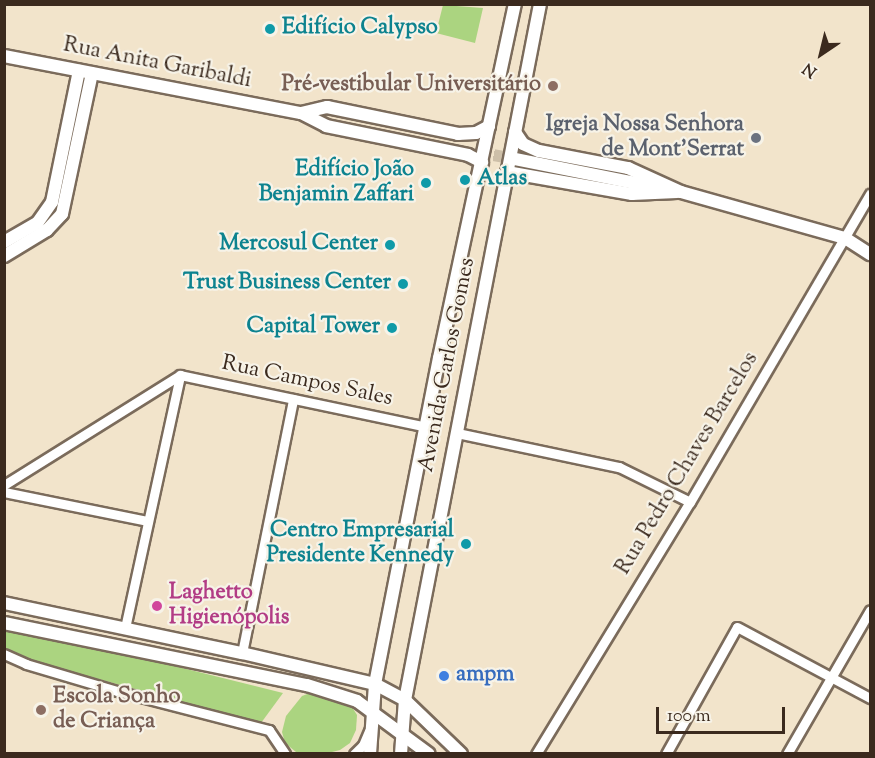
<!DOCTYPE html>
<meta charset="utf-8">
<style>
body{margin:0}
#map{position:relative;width:875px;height:758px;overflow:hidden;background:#f2e4cb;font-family:"Sorts Mill Goudy",serif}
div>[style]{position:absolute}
.green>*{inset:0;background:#abd480}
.major-tunnel>*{height:12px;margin-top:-6px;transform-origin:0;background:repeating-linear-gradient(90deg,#cdbfa8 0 12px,transparent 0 18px)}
.roads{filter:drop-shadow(2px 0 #7b6b5b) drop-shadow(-2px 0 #7b6b5b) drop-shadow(0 2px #7b6b5b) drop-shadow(0 -2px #7b6b5b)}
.minor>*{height:9px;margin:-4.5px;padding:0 4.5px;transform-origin:4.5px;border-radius:4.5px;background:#fff}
.major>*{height:12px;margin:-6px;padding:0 6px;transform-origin:6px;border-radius:6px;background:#fff}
.dots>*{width:16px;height:16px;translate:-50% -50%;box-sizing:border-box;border:3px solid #f7f3e8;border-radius:50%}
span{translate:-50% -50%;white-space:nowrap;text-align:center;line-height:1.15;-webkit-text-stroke:4.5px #f7f3e8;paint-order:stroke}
.culture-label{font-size:22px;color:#0d838f;font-weight:700}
.left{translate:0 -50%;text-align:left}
.right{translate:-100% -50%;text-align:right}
.street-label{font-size:22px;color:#3b2a1e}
.education-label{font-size:22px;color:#785e54;font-weight:700}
.worship-label{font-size:22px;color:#5b616d;font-weight:700}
.hotel-label{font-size:22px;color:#b23c85;font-weight:700}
.shop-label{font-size:22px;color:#366cbe;font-weight:700}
.frame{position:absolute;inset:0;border:6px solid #3b2a1e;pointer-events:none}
.north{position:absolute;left:791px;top:24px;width:60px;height:60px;-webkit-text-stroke:4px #f7f3e8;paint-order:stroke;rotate:215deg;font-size:16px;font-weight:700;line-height:24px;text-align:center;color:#3b2a1e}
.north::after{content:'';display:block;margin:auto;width:21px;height:27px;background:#3b2a1e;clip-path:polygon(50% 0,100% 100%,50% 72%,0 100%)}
.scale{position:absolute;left:656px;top:707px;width:129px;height:27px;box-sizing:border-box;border:3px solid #3b2a1e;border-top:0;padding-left:8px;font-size:18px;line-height:21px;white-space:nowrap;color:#3b2a1e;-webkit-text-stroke:4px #f7f3e8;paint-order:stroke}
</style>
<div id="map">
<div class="green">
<i style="clip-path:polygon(443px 5px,483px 8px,475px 43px,436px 33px)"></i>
<i style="clip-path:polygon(9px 625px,283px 693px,261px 723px,28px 660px,5px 649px,5px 627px)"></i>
<i style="clip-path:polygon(310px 693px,352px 707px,357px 715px,356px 730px,350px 743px,340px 750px,328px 753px,305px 753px,296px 752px,285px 743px,282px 732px,286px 716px,302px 696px)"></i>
</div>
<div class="major-tunnel">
<i style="left:476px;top:152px;width:40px;rotate:10deg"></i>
</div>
<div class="roads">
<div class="minor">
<i style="left:180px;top:375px;width:251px;rotate:11.9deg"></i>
<i style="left:457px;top:433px;width:166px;rotate:11.9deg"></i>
<i style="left:619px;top:467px;width:79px;rotate:26.2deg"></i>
<i style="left:4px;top:485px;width:208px;rotate:-32deg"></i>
<i style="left:4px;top:492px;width:147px;rotate:11.4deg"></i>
<i style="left:125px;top:628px;width:259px;rotate:-77.7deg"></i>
<i style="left:242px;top:653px;width:259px;rotate:-78.6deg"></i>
<i style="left:4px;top:654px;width:24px;rotate:24deg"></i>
<i style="left:26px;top:664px;width:95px;rotate:16.5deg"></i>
<i style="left:117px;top:691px;width:157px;rotate:14.4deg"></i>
<i style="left:269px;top:730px;width:29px;rotate:56deg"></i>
<i style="left:354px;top:754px;width:13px;rotate:-45deg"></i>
<i style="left:363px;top:745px;width:15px;rotate:-67deg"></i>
<i style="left:536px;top:754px;width:295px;rotate:-58.6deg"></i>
<i style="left:690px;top:502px;width:357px;rotate:-59.7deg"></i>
<i style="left:666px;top:754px;width:145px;rotate:-60.8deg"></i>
<i style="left:737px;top:627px;width:151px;rotate:28.1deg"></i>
<i style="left:787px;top:754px;width:166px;rotate:-60deg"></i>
</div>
<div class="major">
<i style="left:4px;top:56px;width:302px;rotate:10.9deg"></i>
<i style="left:301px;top:113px;width:28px;rotate:27deg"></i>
<i style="left:326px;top:126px;width:145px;rotate:11.5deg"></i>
<i style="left:468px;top:155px;width:16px;rotate:27deg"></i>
<i style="left:301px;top:113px;width:27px;rotate:-13deg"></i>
<i style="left:327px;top:107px;width:134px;rotate:11.6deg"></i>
<i style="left:458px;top:134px;width:18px;rotate:-3deg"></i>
<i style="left:476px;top:133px;width:15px;rotate:-28deg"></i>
<i style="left:515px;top:132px;width:14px;rotate:56deg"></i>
<i style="left:523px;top:144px;width:17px;rotate:24deg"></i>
<i style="left:539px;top:151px;width:91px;rotate:10.8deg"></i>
<i style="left:628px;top:168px;width:58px;rotate:24.4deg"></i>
<i style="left:681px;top:192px;width:170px;rotate:15.7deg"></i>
<i style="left:845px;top:238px;width:30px;rotate:33deg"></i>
<i style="left:515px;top:159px;width:148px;rotate:11.3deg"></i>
<i style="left:507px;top:172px;width:127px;rotate:10deg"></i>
<i style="left:632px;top:194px;width:45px;rotate:-2.5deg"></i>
<i style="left:4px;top:242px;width:39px;rotate:-30deg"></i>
<i style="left:38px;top:222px;width:24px;rotate:-55deg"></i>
<i style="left:52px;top:202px;width:134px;rotate:-78.4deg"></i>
<i style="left:4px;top:256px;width:50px;rotate:-31.2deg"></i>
<i style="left:47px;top:230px;width:22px;rotate:-47deg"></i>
<i style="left:62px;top:214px;width:144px;rotate:-78deg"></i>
<i style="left:4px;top:603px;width:243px;rotate:11.9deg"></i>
<i style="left:242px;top:653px;width:137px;rotate:13.1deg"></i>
<i style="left:375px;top:684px;width:34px;rotate:28deg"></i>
<i style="left:405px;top:700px;width:78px;rotate:44deg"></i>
<i style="left:4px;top:623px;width:309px;rotate:11.6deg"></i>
<i style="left:307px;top:685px;width:52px;rotate:17.7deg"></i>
<i style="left:357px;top:701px;width:89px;rotate:36.4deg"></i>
<i style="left:370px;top:754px;width:70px;rotate:-85.9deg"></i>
<i style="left:375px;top:684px;width:332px;rotate:-78.9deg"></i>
<i style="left:439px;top:358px;width:362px;rotate:-77.9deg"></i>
<i style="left:401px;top:754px;width:54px;rotate:-85.8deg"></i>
<i style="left:405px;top:700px;width:709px;rotate:-79.02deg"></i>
</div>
</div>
<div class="dots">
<i style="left:270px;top:29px;background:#0f9aa8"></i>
<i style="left:553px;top:86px;background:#8d6e63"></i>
<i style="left:756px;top:138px;background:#6b7280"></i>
<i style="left:465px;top:180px;background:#0f9aa8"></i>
<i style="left:426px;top:183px;background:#0f9aa8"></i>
<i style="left:390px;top:245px;background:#0f9aa8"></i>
<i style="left:403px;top:284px;background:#0f9aa8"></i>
<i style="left:392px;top:328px;background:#0f9aa8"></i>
<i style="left:466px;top:544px;background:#0f9aa8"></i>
<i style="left:157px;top:606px;background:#d1479c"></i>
<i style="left:444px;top:676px;background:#3f7fe0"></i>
<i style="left:41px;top:710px;background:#8d6e63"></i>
</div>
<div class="culture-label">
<span class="left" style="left:282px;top:29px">Edifício Calypso</span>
<span class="right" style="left:414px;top:183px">Edifício João<br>Benjamin Zaffari</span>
<span class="left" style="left:477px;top:180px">Atlas</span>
<span class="right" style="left:378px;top:245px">Mercosul Center</span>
<span class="right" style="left:391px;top:284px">Trust Business Center</span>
<span class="right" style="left:380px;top:328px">Capital Tower</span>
<span class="right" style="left:454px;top:544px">Centro Empresarial<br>Presidente Kennedy</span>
</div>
<div class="street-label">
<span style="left:157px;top:64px;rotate:11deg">Rua Anita Garibaldi</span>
<span style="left:448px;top:365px;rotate:-79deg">Avenida Carlos Gomes</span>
<span style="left:307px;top:382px;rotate:12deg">Rua Campos Sales</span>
<span style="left:688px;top:464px;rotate:-59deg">Rua Pedro Chaves Barcelos</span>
</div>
<div class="education-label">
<span class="right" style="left:541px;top:86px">Pré-vestibular Universitário</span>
<span class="left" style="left:53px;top:710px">Escola Sonho<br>de Criança</span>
</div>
<div class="worship-label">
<span class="right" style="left:744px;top:138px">Igreja Nossa Senhora<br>de Mont'Serrat</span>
</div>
<div class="hotel-label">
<span class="left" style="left:169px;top:606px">Laghetto<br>Higienópolis</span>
</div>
<div class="shop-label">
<span class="left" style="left:456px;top:676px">ampm</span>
</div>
<div class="frame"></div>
<div class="north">N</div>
<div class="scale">100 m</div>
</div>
